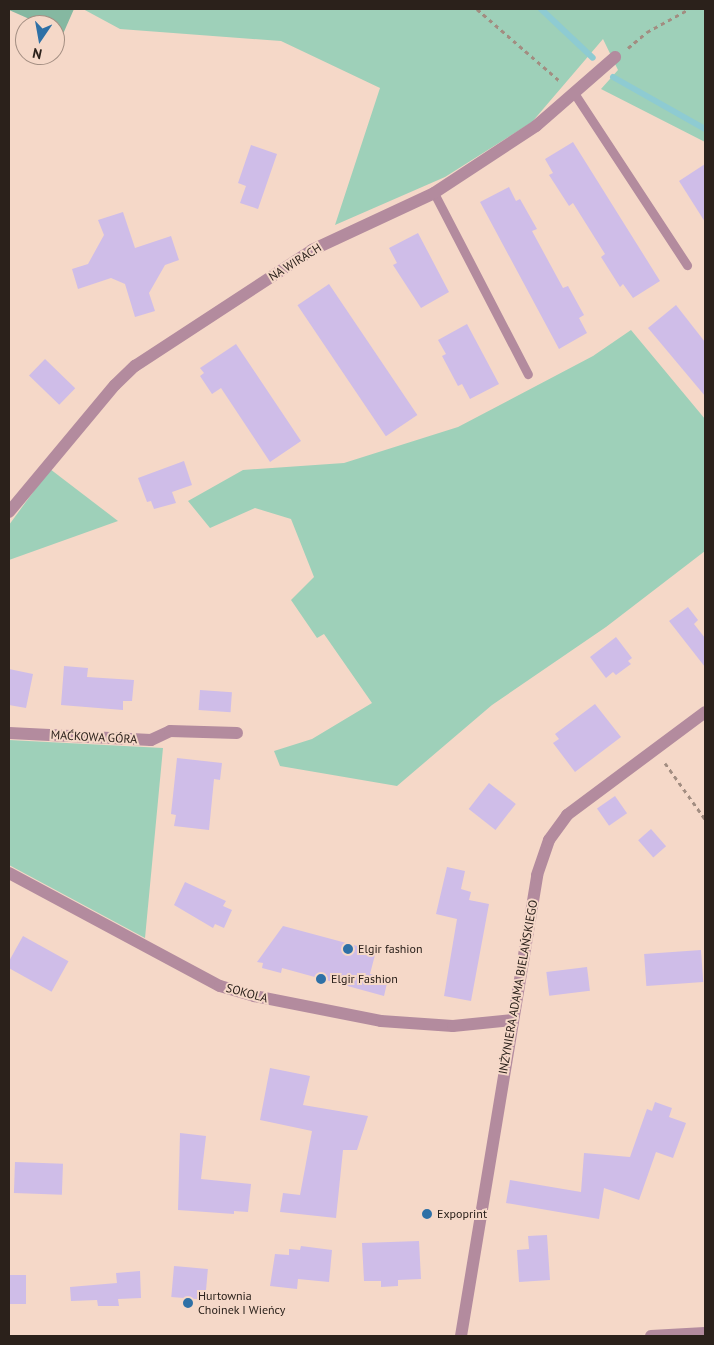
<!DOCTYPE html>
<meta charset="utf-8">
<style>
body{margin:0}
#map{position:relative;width:714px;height:1345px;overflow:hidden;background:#f5d8c8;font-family:"PT Sans",sans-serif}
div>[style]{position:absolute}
.green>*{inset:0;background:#9ed0b9}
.forest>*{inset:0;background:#85b8a1}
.stream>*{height:6px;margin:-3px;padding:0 3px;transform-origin:3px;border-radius:3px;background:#8ecbd2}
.building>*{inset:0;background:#cfbde8;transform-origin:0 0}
.path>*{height:3px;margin-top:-1.5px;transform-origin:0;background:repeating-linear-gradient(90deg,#a28d81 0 4px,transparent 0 8px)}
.service>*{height:9px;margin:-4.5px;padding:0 4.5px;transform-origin:4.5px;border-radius:4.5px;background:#b38b9e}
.minor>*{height:12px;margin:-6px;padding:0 6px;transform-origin:6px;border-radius:6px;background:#b38b9e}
.tertiary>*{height:12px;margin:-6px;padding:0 6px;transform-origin:6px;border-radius:6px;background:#b38b9e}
.dots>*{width:14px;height:14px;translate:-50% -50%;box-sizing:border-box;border:2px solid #f5d8c8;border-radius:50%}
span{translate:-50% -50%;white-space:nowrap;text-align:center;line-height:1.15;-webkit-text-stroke:4px #f5d8c8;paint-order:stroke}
.street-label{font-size:12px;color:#2b211b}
.poi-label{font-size:12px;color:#2b211b}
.left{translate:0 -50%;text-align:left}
.frame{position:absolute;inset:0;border:10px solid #2b211b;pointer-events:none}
.north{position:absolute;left:15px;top:15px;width:50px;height:50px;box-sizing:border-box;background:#f5d8c8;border:1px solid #a48f83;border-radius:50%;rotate:192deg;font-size:14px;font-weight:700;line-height:20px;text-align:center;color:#2b211b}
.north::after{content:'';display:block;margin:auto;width:18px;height:22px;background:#2e70a6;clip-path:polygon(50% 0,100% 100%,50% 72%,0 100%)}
</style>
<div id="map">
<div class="green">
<i style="clip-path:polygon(83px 9px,705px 9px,705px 142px,601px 89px,618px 70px,603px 39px,532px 122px,445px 177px,335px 225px,380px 88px,281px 41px,120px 29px)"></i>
<i style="clip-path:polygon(631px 330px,705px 419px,705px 551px,606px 627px,492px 705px,397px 786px,280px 766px,274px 751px,312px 739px,372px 703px,324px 634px,317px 638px,291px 600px,314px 577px,291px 519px,255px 508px,210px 528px,188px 501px,243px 470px,344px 463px,458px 427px,593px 356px)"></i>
<i style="clip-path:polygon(50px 469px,118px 521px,9px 560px,9px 525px)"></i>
<i style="clip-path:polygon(9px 740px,163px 748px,145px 938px,9px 865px)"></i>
</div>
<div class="forest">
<i style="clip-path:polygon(74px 9px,63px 34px,55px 30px,55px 25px,43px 25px,9px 10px)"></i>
</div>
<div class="stream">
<i style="left:541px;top:9px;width:71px;rotate:43.3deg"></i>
<i style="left:613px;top:77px;width:106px;rotate:29.5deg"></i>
</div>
<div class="building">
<i style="clip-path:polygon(573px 142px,660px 281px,633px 298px,623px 284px,620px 287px,601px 257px,605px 254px,573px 203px,569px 206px,549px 175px,553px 173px,545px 159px)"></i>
<i style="clip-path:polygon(251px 145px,277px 154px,258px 209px,240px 203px,246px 186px,238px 183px)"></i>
<i style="clip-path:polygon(705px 164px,705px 222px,679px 181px)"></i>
<i style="clip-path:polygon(509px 187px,516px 201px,520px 199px,537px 229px,532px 231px,563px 288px,568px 286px,584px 315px,579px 318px,587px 333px,559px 349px,480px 202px)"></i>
<i style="clip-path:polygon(123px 212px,135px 248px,171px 236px,179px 260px,165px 265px,149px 293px,155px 311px,135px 317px,125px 284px,111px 278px,78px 289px,72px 269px,88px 264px,104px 235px,98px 220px)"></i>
<i style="clip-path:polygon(418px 233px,449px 292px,421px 308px,393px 265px,397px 263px,389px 248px)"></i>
<i style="left:329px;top:284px;width:158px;height:38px;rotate:56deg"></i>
<i style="clip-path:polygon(676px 305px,705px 342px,705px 396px,648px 328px)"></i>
<i style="clip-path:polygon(467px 324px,499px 384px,470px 399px,462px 384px,458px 386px,442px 356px,446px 354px,438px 340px)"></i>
<i style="clip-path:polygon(236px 344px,301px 441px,270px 462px,221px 388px,212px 394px,200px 376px,204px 373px,200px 368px)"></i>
<i style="left:45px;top:359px;width:42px;height:23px;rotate:44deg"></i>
<i style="clip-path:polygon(184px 461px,192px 485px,172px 492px,176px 503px,154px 509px,151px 501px,147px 502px,138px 478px)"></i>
<i style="clip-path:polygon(688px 607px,698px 620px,694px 624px,705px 638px,705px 667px,669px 621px)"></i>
<i style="clip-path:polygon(616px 637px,632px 658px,628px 661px,631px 664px,616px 675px,613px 672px,606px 678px,590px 657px)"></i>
<i style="clip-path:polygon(64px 666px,88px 668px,87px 677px,134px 680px,132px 701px,123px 701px,123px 710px,61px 705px)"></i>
<i style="clip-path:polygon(9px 669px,33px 674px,26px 708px,9px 705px)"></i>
<i style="left:200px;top:690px;width:32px;height:20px;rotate:4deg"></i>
<i style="clip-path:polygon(595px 704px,621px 737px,575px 772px,553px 743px,559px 739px,555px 734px)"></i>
<i style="clip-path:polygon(177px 758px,222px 763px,220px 780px,214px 779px,209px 830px,174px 826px,176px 815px,171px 814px)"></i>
<i style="left:489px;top:783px;width:34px;height:33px;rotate:38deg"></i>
<i style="left:615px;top:796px;width:21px;height:22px;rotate:55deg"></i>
<i style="left:651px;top:829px;width:23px;height:17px;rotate:49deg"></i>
<i style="clip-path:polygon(447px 867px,465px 871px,461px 889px,471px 892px,469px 900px,489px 904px,471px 1001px,444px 996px,457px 919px,436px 914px)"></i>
<i style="clip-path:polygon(185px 882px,226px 901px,223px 906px,232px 910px,224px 928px,215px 924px,213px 928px,174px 905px)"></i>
<i style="clip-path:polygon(283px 926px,376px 951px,370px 974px,388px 979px,384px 996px,282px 968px,281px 973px,262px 968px,263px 963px,257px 962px)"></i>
<i style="left:23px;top:936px;width:52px;height:35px;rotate:29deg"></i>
<i style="left:701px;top:950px;width:32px;height:57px;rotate:86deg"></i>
<i style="left:587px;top:967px;width:24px;height:41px;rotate:83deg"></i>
<i style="clip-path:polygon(270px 1068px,310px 1076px,303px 1105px,368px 1116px,357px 1150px,343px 1150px,336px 1218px,280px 1212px,283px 1193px,300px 1195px,312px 1131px,260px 1120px)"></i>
<i style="clip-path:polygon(655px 1102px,672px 1108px,669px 1117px,686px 1123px,673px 1158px,656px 1152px,639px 1200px,604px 1188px,599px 1219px,506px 1203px,510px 1180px,581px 1192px,584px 1153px,630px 1157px,647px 1109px,652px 1111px)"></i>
<i style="clip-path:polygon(180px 1133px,206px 1136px,201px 1179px,251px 1184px,248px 1212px,234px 1211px,234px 1214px,178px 1210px)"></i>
<i style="left:15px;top:1162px;width:48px;height:31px;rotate:2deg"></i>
<i style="clip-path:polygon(547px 1235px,550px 1280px,519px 1282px,517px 1250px,529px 1249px,528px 1236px)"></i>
<i style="clip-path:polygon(419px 1241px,421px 1279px,398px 1280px,398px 1286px,381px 1287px,381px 1281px,364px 1281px,362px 1243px)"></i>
<i style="clip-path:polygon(301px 1246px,332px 1250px,329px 1282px,298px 1279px,297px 1289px,270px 1286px,275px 1254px,289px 1255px,289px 1249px,300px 1250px)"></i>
<i style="left:174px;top:1266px;width:34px;height:31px;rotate:5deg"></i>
<i style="clip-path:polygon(140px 1271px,141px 1298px,118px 1299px,119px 1306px,98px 1306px,97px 1300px,71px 1301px,70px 1287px,117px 1283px,116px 1273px)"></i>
<i style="left:9px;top:1275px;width:17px;height:29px"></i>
</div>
<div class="path">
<i style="left:477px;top:9px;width:111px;rotate:41deg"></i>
<i style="left:628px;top:48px;width:25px;rotate:-40deg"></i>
<i style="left:647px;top:32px;width:48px;rotate:-28.7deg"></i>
<i style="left:665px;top:763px;width:69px;rotate:54.5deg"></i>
</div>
<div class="service">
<i style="left:574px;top:93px;width:206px;rotate:56.7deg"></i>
<i style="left:434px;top:193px;width:204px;rotate:62.6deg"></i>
</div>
<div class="minor">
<i style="left:9px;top:512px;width:165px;rotate:-50.2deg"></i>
<i style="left:115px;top:385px;width:28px;rotate:-44deg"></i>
<i style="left:135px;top:366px;width:212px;rotate:-33.2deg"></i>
<i style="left:312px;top:250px;width:135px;rotate:-25deg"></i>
<i style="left:434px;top:193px;width:122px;rotate:-33.3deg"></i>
<i style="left:536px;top:126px;width:105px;rotate:-41.1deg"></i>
<i style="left:9px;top:733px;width:142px;rotate:2.8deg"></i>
<i style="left:151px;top:740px;width:21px;rotate:-25deg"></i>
<i style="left:170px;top:731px;width:67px;rotate:1.7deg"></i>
<i style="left:9px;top:873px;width:239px;rotate:28.2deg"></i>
<i style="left:220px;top:986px;width:35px;rotate:16deg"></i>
<i style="left:254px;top:996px;width:129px;rotate:11.1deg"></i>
<i style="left:381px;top:1021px;width:72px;rotate:4deg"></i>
<i style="left:453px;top:1026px;width:59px;rotate:-5.8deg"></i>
<i style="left:461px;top:1336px;width:467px;rotate:-80.6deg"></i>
<i style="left:537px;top:875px;width:37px;rotate:-71deg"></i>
<i style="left:549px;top:840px;width:31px;rotate:-54deg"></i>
<i style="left:567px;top:815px;width:172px;rotate:-36.7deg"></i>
</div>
<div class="tertiary">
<i style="left:651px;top:1336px;width:54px;rotate:-3.2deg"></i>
</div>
<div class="dots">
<i style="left:348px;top:949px;background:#2e70a6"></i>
<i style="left:321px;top:979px;background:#2e70a6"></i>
<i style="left:427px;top:1214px;background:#2e70a6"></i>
<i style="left:188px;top:1303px;background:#2e70a6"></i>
</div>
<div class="street-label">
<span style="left:295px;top:262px;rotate:-32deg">NA WIRACH</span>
<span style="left:94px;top:737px;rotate:3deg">MAĆKOWA GÓRA</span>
<span style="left:518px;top:987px;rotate:-80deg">INŻYNIERA ADAMA BIELAŃSKIEGO</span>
<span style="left:247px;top:993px;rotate:15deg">SOKOLA</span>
</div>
<div class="poi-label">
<span class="left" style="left:358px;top:949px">Elgir fashion</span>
<span class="left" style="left:331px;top:979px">Elgir Fashion</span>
<span class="left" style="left:437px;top:1214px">Expoprint</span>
<span class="left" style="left:198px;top:1303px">Hurtownia<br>Choinek I Wieńcy</span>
</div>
<div class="frame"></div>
<div class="north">N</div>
</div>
